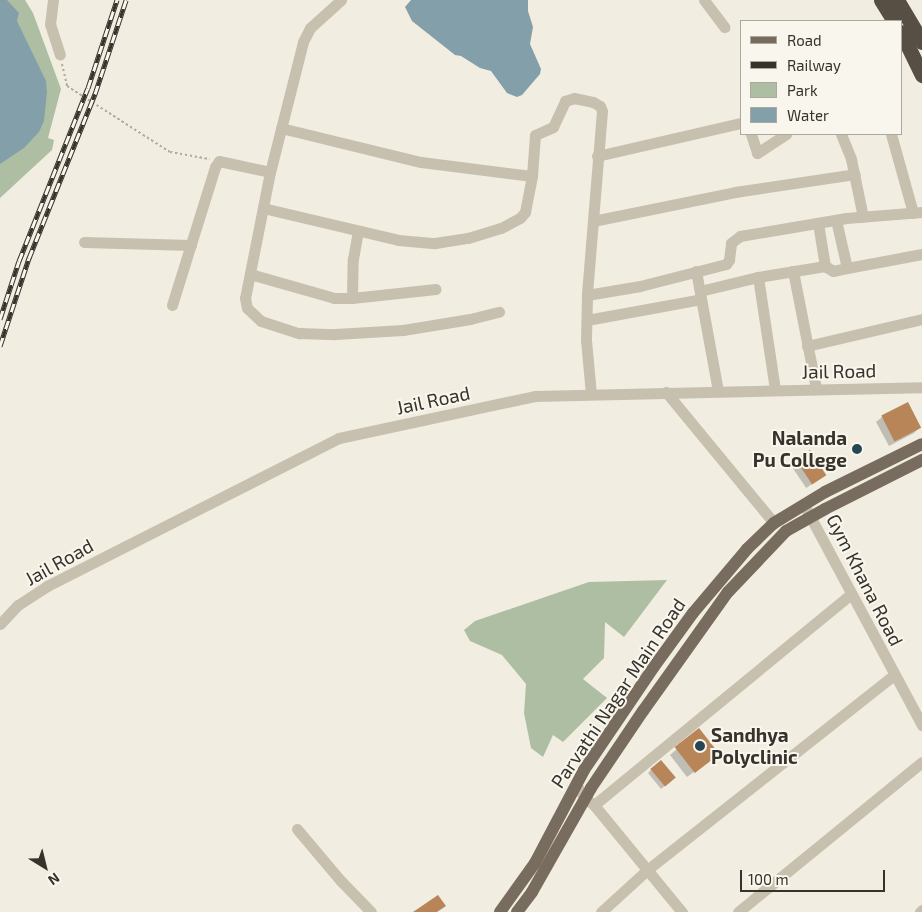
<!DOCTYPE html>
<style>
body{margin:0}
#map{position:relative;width:922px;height:912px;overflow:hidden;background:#f1ede1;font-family:"Exo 2",sans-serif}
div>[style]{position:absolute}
.green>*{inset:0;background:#aebea2}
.water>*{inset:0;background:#83a0aa}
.shadow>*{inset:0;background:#0003;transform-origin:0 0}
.building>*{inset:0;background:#b88558;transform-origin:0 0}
.path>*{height:2px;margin-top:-1px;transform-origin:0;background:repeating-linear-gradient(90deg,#b3aa98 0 2.5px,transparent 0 5px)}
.minor>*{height:11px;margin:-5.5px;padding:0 5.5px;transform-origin:5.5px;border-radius:5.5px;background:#c8c0ae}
.major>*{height:12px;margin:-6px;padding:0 6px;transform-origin:6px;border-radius:6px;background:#776c5e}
.highway>*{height:15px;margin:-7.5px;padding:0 7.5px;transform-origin:7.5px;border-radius:7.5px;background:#574e44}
.rail>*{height:5px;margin-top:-2.5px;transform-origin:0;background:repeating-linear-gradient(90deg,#f8f6ed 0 9px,#37322b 0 18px);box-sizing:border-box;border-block:1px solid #37322b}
.dots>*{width:14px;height:14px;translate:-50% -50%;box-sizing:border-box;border:2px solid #f8f6ed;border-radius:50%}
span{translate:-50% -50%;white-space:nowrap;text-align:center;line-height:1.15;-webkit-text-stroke:4px #f8f6ed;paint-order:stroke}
.street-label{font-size:19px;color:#37322b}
.poi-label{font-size:19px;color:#37322b;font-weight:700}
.right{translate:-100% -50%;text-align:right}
.left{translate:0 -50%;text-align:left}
.legend{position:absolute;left:740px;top:20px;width:162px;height:115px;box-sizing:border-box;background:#f8f6ed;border:1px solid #aba89f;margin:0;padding:6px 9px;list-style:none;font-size:15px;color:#37322b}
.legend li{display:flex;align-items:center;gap:10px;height:25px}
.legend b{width:25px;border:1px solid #aba89f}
.north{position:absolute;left:20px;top:842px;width:50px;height:50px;-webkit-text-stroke:4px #f8f6ed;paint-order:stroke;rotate:144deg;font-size:14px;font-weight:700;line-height:20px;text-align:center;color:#37322b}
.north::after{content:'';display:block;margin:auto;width:18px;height:22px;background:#37322b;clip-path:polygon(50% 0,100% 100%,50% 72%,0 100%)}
.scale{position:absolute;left:740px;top:870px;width:145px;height:22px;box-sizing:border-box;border:2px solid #37322b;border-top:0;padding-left:6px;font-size:15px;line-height:18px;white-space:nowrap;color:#37322b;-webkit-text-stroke:4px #f8f6ed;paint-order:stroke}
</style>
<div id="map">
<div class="green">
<i style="clip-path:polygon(0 0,25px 0,33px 13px,61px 89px,48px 138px,54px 140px,52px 150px,0 198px)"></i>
<i style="clip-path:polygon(667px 580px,624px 637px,605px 622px,604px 658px,583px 679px,607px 698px,563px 742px,553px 735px,543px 757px,531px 748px,524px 713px,526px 684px,502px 655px,470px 641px,464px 630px,475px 621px,589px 582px)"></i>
</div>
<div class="water">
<i style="clip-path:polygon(0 0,7px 0,19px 13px,17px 21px,46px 81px,47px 92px,44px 121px,39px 132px,24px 148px,0 164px)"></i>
<i style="clip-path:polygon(411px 0,528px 0,528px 11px,533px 27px,530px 44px,541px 69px,540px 74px,522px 95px,517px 97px,507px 93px,491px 71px,480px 68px,461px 56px,455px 55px,412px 21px,405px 7px)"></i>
</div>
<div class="shadow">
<i style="clip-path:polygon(882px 417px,919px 428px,914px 433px,889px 446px,876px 422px)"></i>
<i style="left:809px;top:451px;width:29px;height:23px;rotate:56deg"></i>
<i style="clip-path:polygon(699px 730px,712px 759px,687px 777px,670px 755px)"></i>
<i style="clip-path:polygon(651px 770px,671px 781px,661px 789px,648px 773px)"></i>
</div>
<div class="building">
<i style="left:908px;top:402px;width:29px;height:30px;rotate:63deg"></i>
<i style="left:810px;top:450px;width:30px;height:17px;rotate:57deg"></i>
<i style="left:699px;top:728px;width:33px;height:31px;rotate:52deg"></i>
<i style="left:661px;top:760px;width:23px;height:14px;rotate:50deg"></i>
<i style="clip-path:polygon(438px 895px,446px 906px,437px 912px,413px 912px)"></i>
</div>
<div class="path">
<i style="left:62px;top:64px;width:23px;rotate:77deg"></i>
<i style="left:67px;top:86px;width:122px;rotate:32.7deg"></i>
<i style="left:170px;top:152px;width:40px;rotate:10deg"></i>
</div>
<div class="minor">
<i style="left:53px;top:0;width:24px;rotate:97deg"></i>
<i style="left:50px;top:24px;width:32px;rotate:72deg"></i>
<i style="left:341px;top:0;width:42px;rotate:137.9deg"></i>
<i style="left:310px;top:28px;width:16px;rotate:117deg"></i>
<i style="left:303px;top:42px;width:134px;rotate:104.2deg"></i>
<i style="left:270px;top:172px;width:128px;rotate:101.2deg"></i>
<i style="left:245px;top:298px;width:10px;rotate:79deg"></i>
<i style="left:247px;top:308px;width:19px;rotate:43deg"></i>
<i style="left:261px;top:321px;width:40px;rotate:18deg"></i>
<i style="left:299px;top:333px;width:36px;rotate:2deg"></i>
<i style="left:335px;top:334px;width:68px;rotate:-3.4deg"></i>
<i style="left:403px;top:330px;width:68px;rotate:-9.3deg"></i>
<i style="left:470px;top:319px;width:30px;rotate:-14deg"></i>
<i style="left:704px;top:0;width:34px;rotate:53deg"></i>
<i style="left:281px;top:128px;width:144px;rotate:13.7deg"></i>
<i style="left:421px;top:162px;width:112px;rotate:7.2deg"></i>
<i style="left:751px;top:134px;width:20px;rotate:72deg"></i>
<i style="left:757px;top:153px;width:35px;rotate:-33deg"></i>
<i style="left:841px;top:134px;width:27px;rotate:68deg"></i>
<i style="left:851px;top:159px;width:59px;rotate:78.3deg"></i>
<i style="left:891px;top:134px;width:82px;rotate:74.4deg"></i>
<i style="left:597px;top:156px;width:148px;rotate:-12.9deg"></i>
<i style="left:263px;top:208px;width:139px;rotate:13.3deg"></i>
<i style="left:398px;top:240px;width:37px;rotate:5deg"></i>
<i style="left:435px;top:243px;width:33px;rotate:-9deg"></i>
<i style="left:468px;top:238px;width:34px;rotate:-17deg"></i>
<i style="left:501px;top:228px;width:21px;rotate:-28deg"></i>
<i style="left:520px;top:218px;width:8px;rotate:-50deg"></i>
<i style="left:525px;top:212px;width:37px;rotate:-79deg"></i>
<i style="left:532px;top:176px;width:41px;rotate:-85.8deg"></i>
<i style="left:535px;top:135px;width:20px;rotate:-24deg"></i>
<i style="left:553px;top:127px;width:29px;rotate:-65deg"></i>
<i style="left:565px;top:101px;width:9px;rotate:-18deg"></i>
<i style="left:574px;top:98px;width:19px;rotate:12deg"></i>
<i style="left:593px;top:102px;width:8px;rotate:30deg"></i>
<i style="left:600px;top:106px;width:5px;rotate:68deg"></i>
<i style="left:602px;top:111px;width:185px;rotate:94.7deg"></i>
<i style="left:836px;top:220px;width:49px;rotate:77.1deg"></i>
<i style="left:847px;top:268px;width:76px;rotate:-10.6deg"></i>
<i style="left:593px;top:221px;width:145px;rotate:-11.5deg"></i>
<i style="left:735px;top:192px;width:121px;rotate:-8.5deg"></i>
<i style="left:818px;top:223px;width:44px;rotate:80.8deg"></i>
<i style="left:825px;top:266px;width:9px;rotate:32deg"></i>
<i style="left:833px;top:271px;width:14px;rotate:-12deg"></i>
<i style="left:84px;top:242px;width:107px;rotate:1.6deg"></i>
<i style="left:696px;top:271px;width:122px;rotate:79.6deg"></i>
<i style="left:793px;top:271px;width:119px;rotate:78.9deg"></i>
<i style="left:250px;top:274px;width:87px;rotate:15.9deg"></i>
<i style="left:334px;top:298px;width:18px"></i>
<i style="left:352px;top:298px;width:84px;rotate:-6.1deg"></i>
<i style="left:758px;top:277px;width:68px;rotate:-9.3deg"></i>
<i style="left:700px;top:291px;width:60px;rotate:-13.6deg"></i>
<i style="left:758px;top:277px;width:113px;rotate:81.4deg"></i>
<i style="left:352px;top:298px;width:39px;rotate:-89deg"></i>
<i style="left:353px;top:259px;width:28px;rotate:-80deg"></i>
<i style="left:172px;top:305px;width:145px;rotate:-72.7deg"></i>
<i style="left:215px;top:167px;width:7px;rotate:-56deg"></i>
<i style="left:219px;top:161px;width:52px;rotate:12.2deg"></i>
<i style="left:587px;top:320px;width:116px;rotate:-10.4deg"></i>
<i style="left:807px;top:346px;width:118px;rotate:-13.2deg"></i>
<i style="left:666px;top:392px;width:170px;rotate:50.5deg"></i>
<i style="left:591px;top:394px;width:54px;rotate:-95.3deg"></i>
<i style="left:586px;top:340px;width:45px;rotate:-88.7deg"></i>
<i style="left:587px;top:295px;width:54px;rotate:-9.6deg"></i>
<i style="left:640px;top:286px;width:89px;rotate:-14.3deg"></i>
<i style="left:726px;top:264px;width:5px;rotate:-53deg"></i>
<i style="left:729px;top:260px;width:17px;rotate:-83deg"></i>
<i style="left:731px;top:243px;width:11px;rotate:-38deg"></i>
<i style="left:740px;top:236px;width:108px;rotate:-9.6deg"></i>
<i style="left:846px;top:218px;width:76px;rotate:-4.5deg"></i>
<i style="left:804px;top:505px;width:250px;rotate:61.8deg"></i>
<i style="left:0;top:624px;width:26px;rotate:-47deg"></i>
<i style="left:18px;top:605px;width:35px;rotate:-33deg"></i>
<i style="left:47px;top:586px;width:327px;rotate:-26.9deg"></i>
<i style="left:339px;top:438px;width:200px;rotate:-12.1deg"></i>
<i style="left:535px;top:396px;width:387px;rotate:-1.3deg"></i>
<i style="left:576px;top:785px;width:16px;rotate:55deg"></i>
<i style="left:585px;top:798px;width:11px;rotate:38deg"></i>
<i style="left:594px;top:805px;width:139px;rotate:50.6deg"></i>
<i style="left:594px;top:805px;width:333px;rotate:-39.4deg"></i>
<i style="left:297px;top:829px;width:68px;rotate:49.8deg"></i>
<i style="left:341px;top:881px;width:43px;rotate:45.9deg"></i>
<i style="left:601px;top:912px;width:62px;rotate:-42.4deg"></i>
<i style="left:647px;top:870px;width:315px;rotate:-38.3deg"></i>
<i style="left:738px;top:912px;width:237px;rotate:-39.2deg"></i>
<i style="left:920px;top:912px;width:3px;rotate:-45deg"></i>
</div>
<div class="major">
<i style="left:500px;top:912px;width:60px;rotate:-54.5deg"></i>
<i style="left:535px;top:863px;width:105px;rotate:-62.2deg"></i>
<i style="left:584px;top:770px;width:123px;rotate:-55.9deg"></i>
<i style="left:653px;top:668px;width:68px;rotate:-54deg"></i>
<i style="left:693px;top:613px;width:84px;rotate:-49.8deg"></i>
<i style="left:747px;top:549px;width:37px;rotate:-44deg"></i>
<i style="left:774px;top:523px;width:60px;rotate:-31.3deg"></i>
<i style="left:825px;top:492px;width:108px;rotate:-26.3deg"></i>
<i style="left:517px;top:912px;width:25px;rotate:-53deg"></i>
<i style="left:532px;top:892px;width:120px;rotate:-60.4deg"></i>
<i style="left:591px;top:788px;width:93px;rotate:-56deg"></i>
<i style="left:643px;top:711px;width:146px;rotate:-54.5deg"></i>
<i style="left:728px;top:592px;width:84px;rotate:-46.4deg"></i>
<i style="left:786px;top:531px;width:45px;rotate:-29.4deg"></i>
<i style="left:825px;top:509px;width:109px;rotate:-26.8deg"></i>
</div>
<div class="highway">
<i style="left:881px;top:0;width:25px;rotate:58deg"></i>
<i style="left:897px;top:0;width:49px;rotate:59.2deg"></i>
<i style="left:901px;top:32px;width:48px;rotate:64deg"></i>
</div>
<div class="rail">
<i style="left:0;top:319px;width:61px;rotate:-71.9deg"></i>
<i style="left:19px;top:261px;width:186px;rotate:-68.3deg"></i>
<i style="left:88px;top:88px;width:93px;rotate:-71.8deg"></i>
<i style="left:0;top:346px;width:93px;rotate:-71.8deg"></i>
<i style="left:29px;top:258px;width:177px;rotate:-68.1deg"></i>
<i style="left:95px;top:94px;width:99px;rotate:-71.7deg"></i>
</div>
<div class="dots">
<i style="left:857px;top:449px;background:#264654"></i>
<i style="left:700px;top:746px;background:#264654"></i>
</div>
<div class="street-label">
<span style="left:839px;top:371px;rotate:-1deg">Jail Road</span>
<span style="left:433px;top:400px;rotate:-12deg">Jail Road</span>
<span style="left:59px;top:562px;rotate:-29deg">Jail Road</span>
<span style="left:865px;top:580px;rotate:63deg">Gym Khana Road</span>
<span style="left:618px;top:693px;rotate:-56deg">Parvathi Nagar Main Road</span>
</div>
<div class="poi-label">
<span class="right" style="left:847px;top:449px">Nalanda<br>Pu College</span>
<span class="left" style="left:711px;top:746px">Sandhya<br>Polyclinic</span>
</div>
<ul class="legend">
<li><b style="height:6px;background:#776c5e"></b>Road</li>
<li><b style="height:6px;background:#37322b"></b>Railway</li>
<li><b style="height:14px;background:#aebea2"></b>Park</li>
<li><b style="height:14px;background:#83a0aa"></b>Water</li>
</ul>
<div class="north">N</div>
<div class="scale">100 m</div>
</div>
